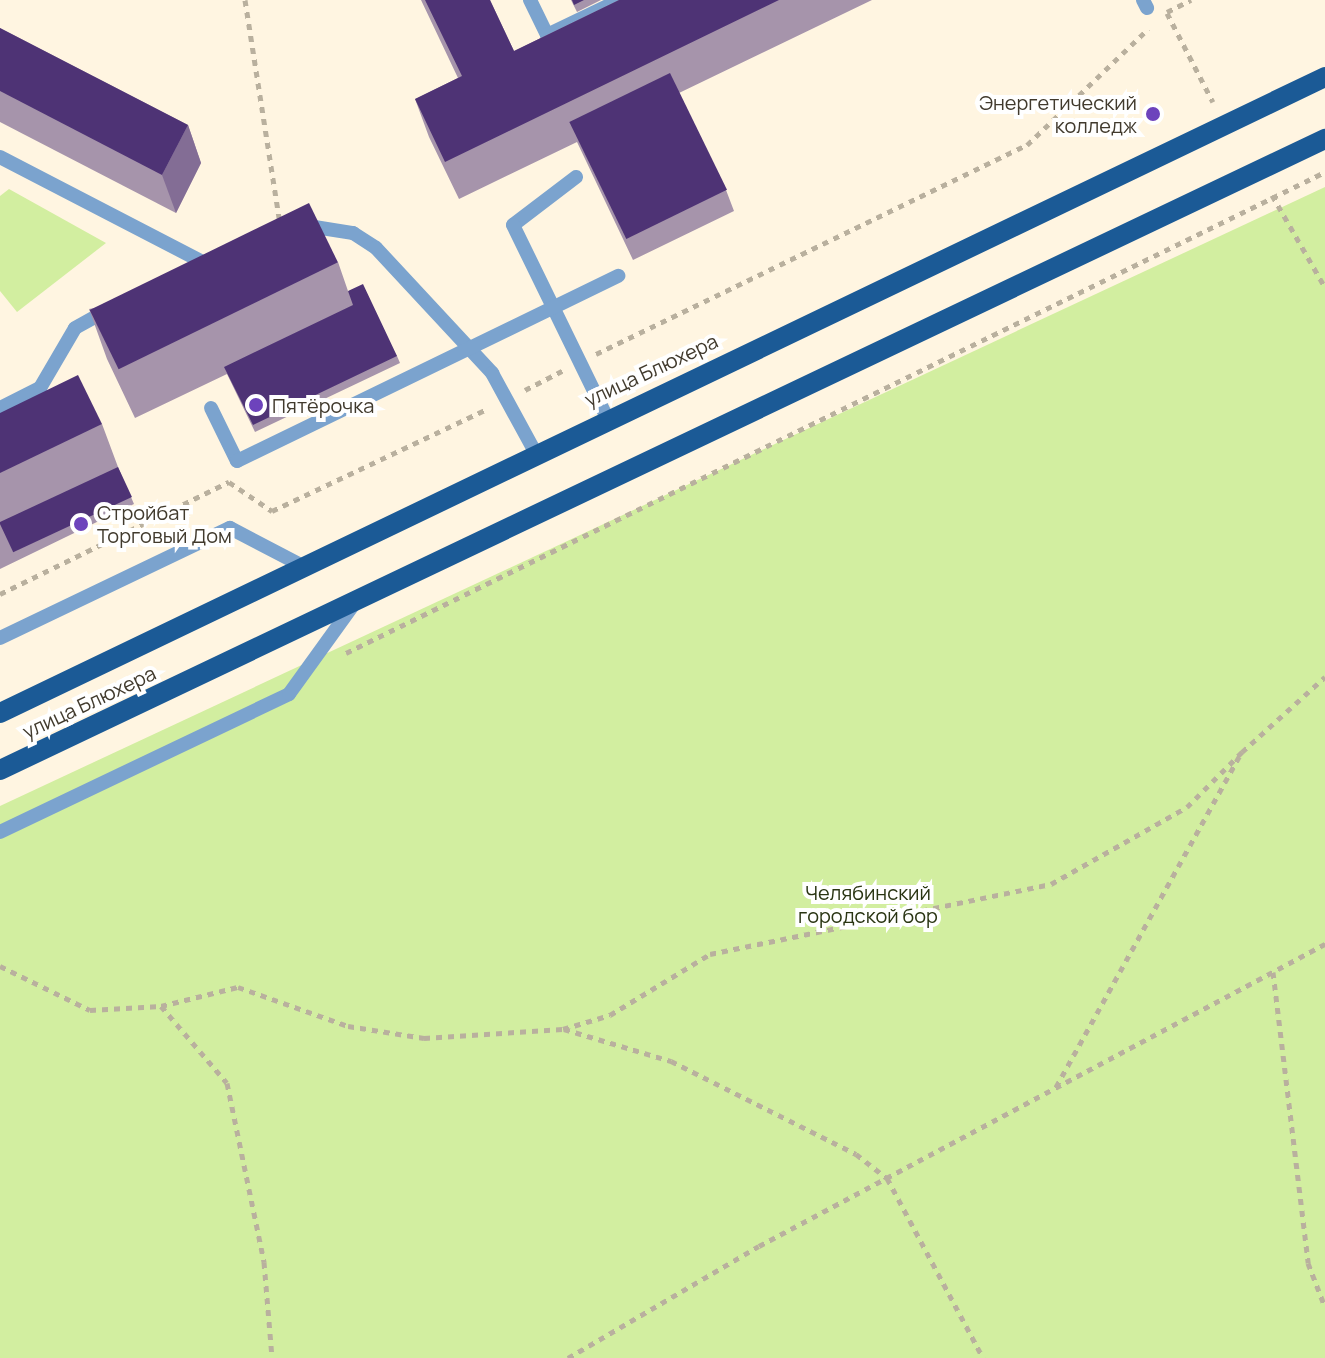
<!DOCTYPE html>
<meta charset="utf-8">
<style>
body{margin:0}
#map{position:relative;width:1325px;height:1358px;overflow:hidden;background:#fff5e1;font-family:Manrope,sans-serif}
div>[style]{position:absolute}
.green>*{inset:0;background:#d2eea0}
.path>*{height:5px;margin-top:-2.5px;transform-origin:0;background:repeating-linear-gradient(90deg,#b9b09e 0 6px,transparent 0 12px)}
.lane>*{height:14px;margin:-7px;padding:0 7px;transform-origin:7px;border-radius:7px;background:#7ba3ce}
.primary>*{height:20px;margin:-10px;padding:0 10px;transform-origin:10px;border-radius:10px;background:#1b5a96}
.wall>*{inset:0;background:#a694ab}
.shaded-wall>*{inset:0;background:#836d95}
.building>*{inset:0;background:#4e3375;transform-origin:0 0}
.dots>*{width:22px;height:22px;translate:-50% -50%;box-sizing:border-box;border:4px solid #fff;border-radius:50%}
span{translate:-50% -50%;white-space:nowrap;text-align:center;line-height:1.15;-webkit-text-stroke:8px #fff;paint-order:stroke}
.poi-label{font-size:20px;color:#413a2d}
.right{translate:-100% -50%;text-align:right}
.left{translate:0 -50%;text-align:left}
.street-label{font-size:20px;color:#413a2d}
.park-label{font-size:20px;color:#2a3513}
</style>
<div id="map">
<div class="green">
<i style="clip-path:polygon(1325px 187px,1325px 1358px,0 1358px,0 806px)"></i>
<i style="clip-path:polygon(9px 189px,106px 243px,17px 312px,0 291px,0 196px)"></i>
</div>
<div class="path">
<i style="left:245px;top:0;width:227px;rotate:81.1deg"></i>
<i style="left:1167px;top:12px;width:27px;rotate:-27deg"></i>
<i style="left:1167px;top:13px;width:100px;rotate:62.7deg"></i>
<i style="left:1272px;top:195px;width:106px;rotate:60.1deg"></i>
<i style="left:596px;top:354px;width:479px;rotate:-25.9deg"></i>
<i style="left:1027px;top:145px;width:168px;rotate:-43.8deg"></i>
<i style="left:525px;top:390px;width:42px;rotate:-27.2deg"></i>
<i style="left:0;top:594px;width:255px;rotate:-26.1deg"></i>
<i style="left:229px;top:482px;width:52px;rotate:34deg"></i>
<i style="left:272px;top:511px;width:238px;rotate:-25.4deg"></i>
<i style="left:346px;top:653px;width:1091px;rotate:-26.17deg"></i>
<i style="left:0;top:966px;width:100px;rotate:26.1deg"></i>
<i style="left:90px;top:1010px;width:71px;rotate:-3.2deg"></i>
<i style="left:161px;top:1006px;width:101px;rotate:49.4deg"></i>
<i style="left:227px;top:1083px;width:183px;rotate:78.3deg"></i>
<i style="left:264px;top:1262px;width:96px;rotate:85.2deg"></i>
<i style="left:1273px;top:972px;width:293px;rotate:83.1deg"></i>
<i style="left:1308px;top:1263px;width:47px;rotate:68.9deg"></i>
<i style="left:161px;top:1006px;width:79px;rotate:-13.9deg"></i>
<i style="left:238px;top:987px;width:117px;rotate:19.5deg"></i>
<i style="left:348px;top:1026px;width:77px;rotate:9deg"></i>
<i style="left:424px;top:1038px;width:139px;rotate:-3.7deg"></i>
<i style="left:563px;top:1029px;width:49px;rotate:-16.6deg"></i>
<i style="left:610px;top:1015px;width:117px;rotate:-31.4deg"></i>
<i style="left:710px;top:954px;width:348px;rotate:-11.6deg"></i>
<i style="left:1051px;top:884px;width:156px;rotate:-29.5deg"></i>
<i style="left:1187px;top:807px;width:78px;rotate:-45deg"></i>
<i style="left:564px;top:1029px;width:112px;rotate:16.7deg"></i>
<i style="left:671px;top:1061px;width:207px;rotate:26.7deg"></i>
<i style="left:856px;top:1154px;width:39px;rotate:38deg"></i>
<i style="left:887px;top:1178px;width:204px;rotate:61.9deg"></i>
<i style="left:1056px;top:1087px;width:383px;rotate:-61deg"></i>
<i style="left:1242px;top:752px;width:112px;rotate:-42.1deg"></i>
<i style="left:568px;top:1358px;width:221px;rotate:-30.4deg"></i>
<i style="left:759px;top:1246px;width:642px;rotate:-28.08deg"></i>
</div>
<div class="lane">
<i style="left:530px;top:0;width:39px;rotate:64deg"></i>
<i style="left:547px;top:35px;width:81px;rotate:-25.6deg"></i>
<i style="left:1143px;top:0;width:9px;rotate:63deg"></i>
<i style="left:0;top:157px;width:226px;rotate:27.4deg"></i>
<i style="left:576px;top:177px;width:79px;rotate:142.7deg"></i>
<i style="left:513px;top:225px;width:215px;rotate:64deg"></i>
<i style="left:302px;top:225px;width:52px;rotate:8.9deg"></i>
<i style="left:353px;top:233px;width:27px;rotate:33deg"></i>
<i style="left:376px;top:248px;width:171px;rotate:47.1deg"></i>
<i style="left:492px;top:373px;width:90px;rotate:61.4deg"></i>
<i style="left:0;top:408px;width:45px;rotate:-26.6deg"></i>
<i style="left:40px;top:388px;width:69px;rotate:-59.7deg"></i>
<i style="left:75px;top:328px;width:38px;rotate:-29deg"></i>
<i style="left:211px;top:408px;width:59px;rotate:63.9deg"></i>
<i style="left:237px;top:461px;width:424px;rotate:-25.9deg"></i>
<i style="left:0;top:638px;width:255px;rotate:-25.6deg"></i>
<i style="left:230px;top:528px;width:78px;rotate:27.6deg"></i>
<i style="left:0;top:832px;width:320px;rotate:-25.5deg"></i>
<i style="left:289px;top:694px;width:111px;rotate:-54.2deg"></i>
</div>
<div class="primary">
<i style="left:0;top:713px;width:1470px;rotate:-25.64deg"></i>
<i style="left:0;top:770px;width:1468px;rotate:-25.47deg"></i>
</div>
<div class="wall">
<i style="clip-path:polygon(421px 0,490px 0,514px 51px,619px 0,872px 0,679px 93px,726px 190px,734px 211px,633px 260px,577px 142px,459px 199px,429px 137px,415px 99px,458px 78px)"></i>
<i style="clip-path:polygon(571px 0,601px 0,577px 12px)"></i>
<i style="clip-path:polygon(0 28px,188px 125px,201px 163px,176px 213px,0 122px)"></i>
<i style="clip-path:polygon(338px 262px,348px 291px,397px 356px,400px 363px,255px 432px,227px 374px,135px 418px,107px 359px,89px 309px)"></i>
<i style="clip-path:polygon(0 413px,102px 424px,118px 467px,134px 504px,0 569px)"></i>
</div>
<div class="shaded-wall">
<i style="clip-path:polygon(188px 125px,201px 163px,176px 213px,162px 175px)"></i>
</div>
<div class="building">
<i style="clip-path:polygon(425px 0,490px 0,514px 51px,619px 0,779px 0,445px 162px,415px 99px,462px 76px)"></i>
<i style="clip-path:polygon(572px 0,584px 0,574px 5px)"></i>
<i style="clip-path:polygon(0 28px,188px 125px,162px 175px,0 91px)"></i>
<i style="left:670px;top:73px;width:130px;height:112px;rotate:64deg"></i>
<i style="left:309px;top:203px;width:66px;height:244px;rotate:64deg"></i>
<i style="clip-path:polygon(363px 284px,397px 356px,253px 425px,224px 367px,353px 305px,348px 291px)"></i>
<i style="clip-path:polygon(78px 375px,102px 424px,0 473px,0 413px)"></i>
<i style="left:118px;top:467px;width:33px;height:131px;rotate:65deg"></i>
</div>
<div class="dots">
<i style="left:1153px;top:114px;background:#6d43bc"></i>
<i style="left:256px;top:405px;background:#6d43bc"></i>
<i style="left:81px;top:524px;background:#6d43bc"></i>
</div>
<div class="poi-label">
<span class="right" style="left:1137px;top:114px">Энергетический<br>колледж</span>
<span class="left" style="left:272px;top:405px">Пятёрочка</span>
<span class="left" style="left:97px;top:524px">Стройбат<br>Торговый Дом</span>
</div>
<div class="street-label">
<span style="left:651px;top:370px;rotate:-25deg">улица Блюхера</span>
<span style="left:89px;top:702px;rotate:-25deg">улица Блюхера</span>
</div>
<div class="park-label">
<span style="left:868px;top:904px">Челябинский<br>городской бор</span>
</div>
</div>
